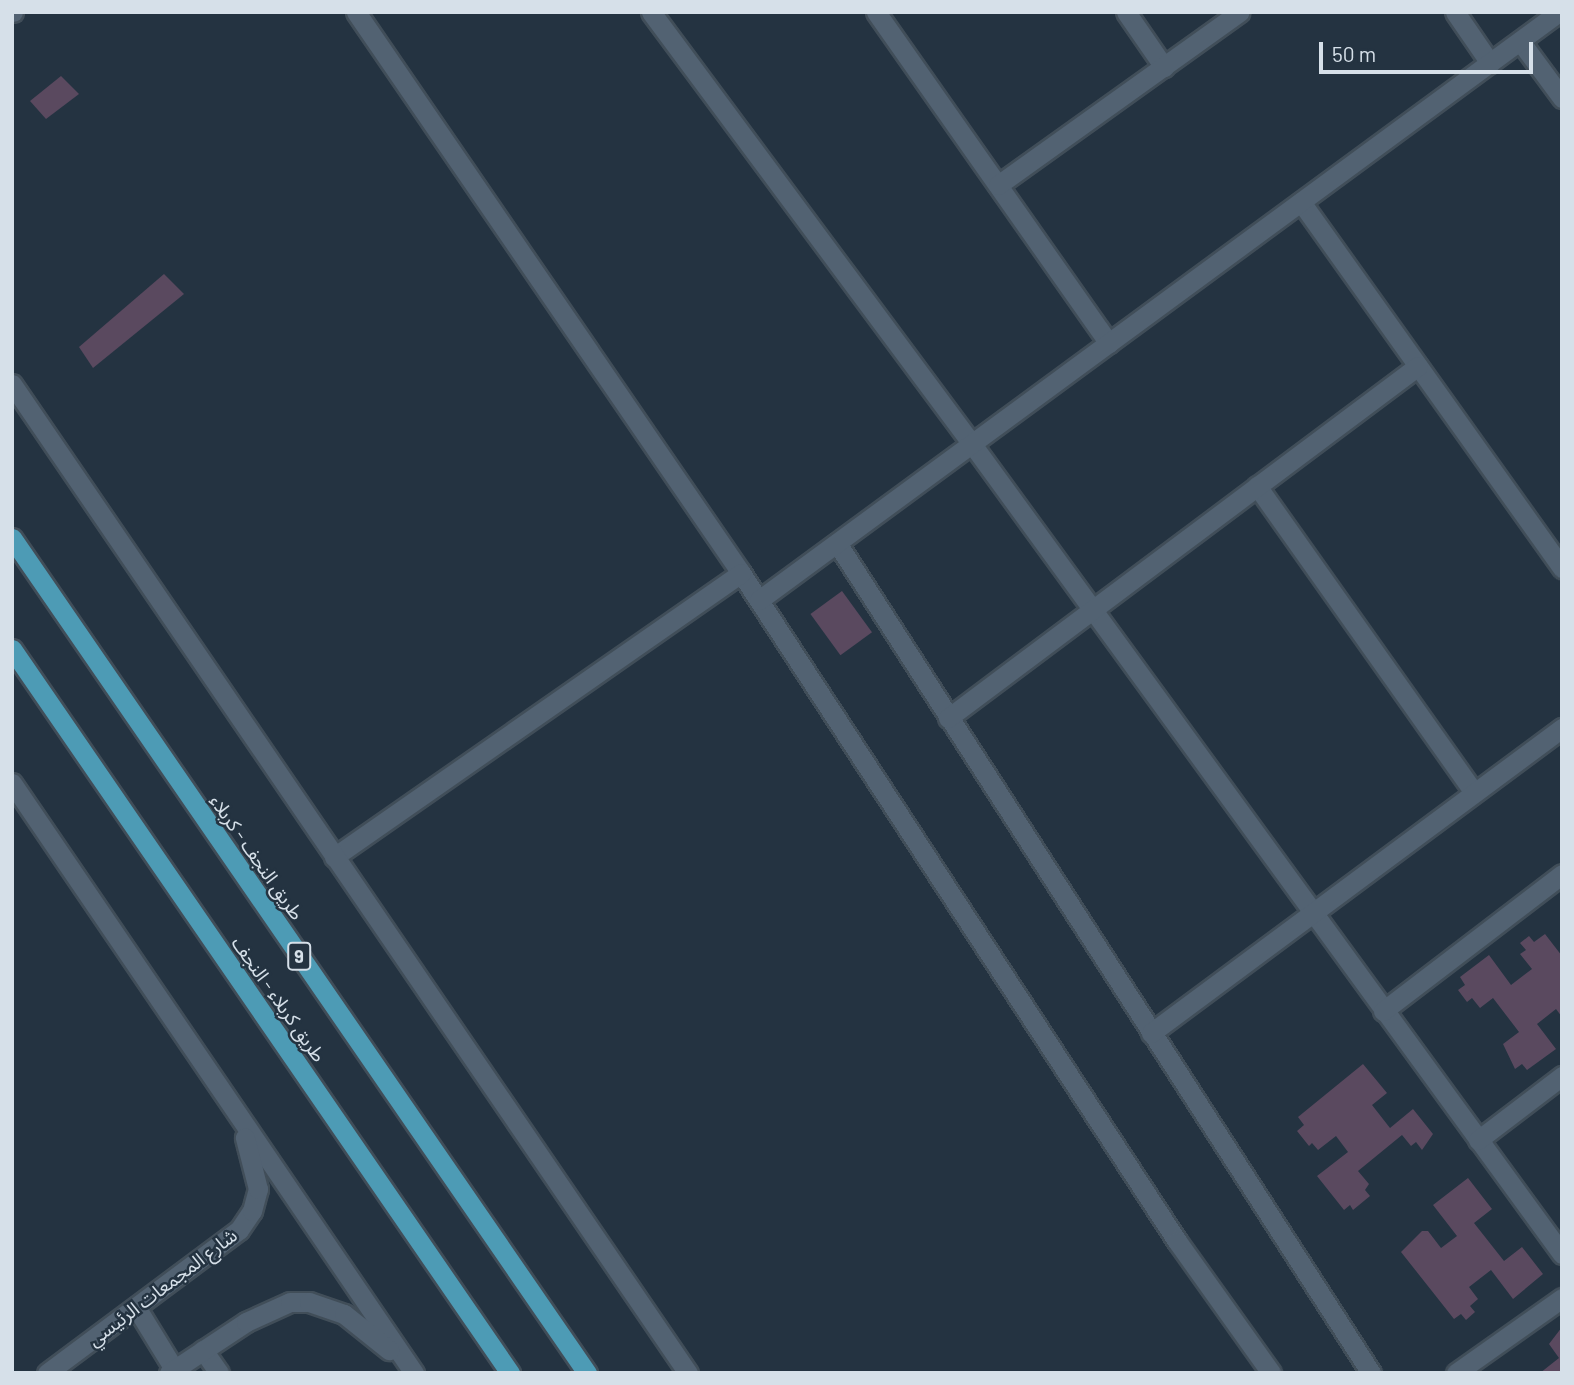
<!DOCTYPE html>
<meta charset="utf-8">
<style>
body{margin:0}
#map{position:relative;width:1574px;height:1385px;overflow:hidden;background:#243341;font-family:Barlow,"Noto Sans Arabic",sans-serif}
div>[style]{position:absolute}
.building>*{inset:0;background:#5a495f;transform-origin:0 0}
.roads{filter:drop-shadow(2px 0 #414e59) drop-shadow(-2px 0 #414e59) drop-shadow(0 2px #414e59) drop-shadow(0 -2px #414e59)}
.pedestrian>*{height:19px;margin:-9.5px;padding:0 9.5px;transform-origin:9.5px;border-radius:9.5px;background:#526272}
.minor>*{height:19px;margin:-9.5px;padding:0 9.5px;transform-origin:9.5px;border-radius:9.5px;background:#526272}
.tertiary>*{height:19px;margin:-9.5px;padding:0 9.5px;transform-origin:9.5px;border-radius:9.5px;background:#526272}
.secondary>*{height:19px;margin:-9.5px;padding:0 9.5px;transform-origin:9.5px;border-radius:9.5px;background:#526272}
.trunk>*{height:19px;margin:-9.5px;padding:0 9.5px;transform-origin:9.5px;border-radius:9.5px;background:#4d9bb5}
span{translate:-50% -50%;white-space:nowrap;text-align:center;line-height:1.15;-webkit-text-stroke:5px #243341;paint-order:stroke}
.shield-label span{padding:2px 5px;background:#243341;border:2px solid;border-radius:5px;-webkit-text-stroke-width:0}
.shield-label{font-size:18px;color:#d6e0e9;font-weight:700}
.street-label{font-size:19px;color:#d6e0e9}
.frame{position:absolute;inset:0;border:14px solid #d6e0e9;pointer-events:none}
.scale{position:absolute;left:1319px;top:42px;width:214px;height:32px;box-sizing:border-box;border:4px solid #d6e0e9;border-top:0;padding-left:9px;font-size:21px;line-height:24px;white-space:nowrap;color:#d6e0e9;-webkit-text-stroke:5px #243341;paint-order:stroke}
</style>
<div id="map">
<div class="building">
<i style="clip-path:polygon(61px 76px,79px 94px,46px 119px,30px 101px)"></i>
<i style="clip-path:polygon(164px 274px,184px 294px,93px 368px,79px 347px)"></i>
<i style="left:842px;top:591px;width:51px;height:39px;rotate:54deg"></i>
<i style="clip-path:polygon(1545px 934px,1562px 956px,1562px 1017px,1556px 1009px,1537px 1024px,1556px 1049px,1527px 1070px,1522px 1064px,1515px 1069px,1503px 1044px,1519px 1032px,1493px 998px,1480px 1008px,1472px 998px,1467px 1002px,1458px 990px,1465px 985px,1460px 977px,1489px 955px,1511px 985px,1532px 969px,1520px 954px,1526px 950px,1520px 943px,1529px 936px,1534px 942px)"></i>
<i style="clip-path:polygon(1363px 1064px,1387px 1093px,1372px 1105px,1390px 1128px,1413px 1109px,1433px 1134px,1422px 1150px,1416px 1142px,1411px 1146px,1402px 1135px,1358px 1171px,1369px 1184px,1365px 1190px,1370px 1196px,1353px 1210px,1350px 1205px,1344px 1210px,1317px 1176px,1348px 1152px,1336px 1136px,1318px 1150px,1312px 1143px,1309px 1146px,1297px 1131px,1304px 1125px,1298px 1117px)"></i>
<i style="clip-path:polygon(1468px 1178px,1492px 1209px,1474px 1223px,1504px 1261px,1522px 1247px,1543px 1274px,1513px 1299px,1491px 1270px,1469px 1287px,1478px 1299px,1470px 1306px,1475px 1312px,1466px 1320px,1461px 1314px,1454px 1319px,1401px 1252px,1422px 1231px,1428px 1231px,1441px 1248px,1457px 1236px,1433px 1205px)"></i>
<i style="clip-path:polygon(1562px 1327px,1562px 1373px,1540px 1373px,1559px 1358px,1549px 1344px)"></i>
</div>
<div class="roads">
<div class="pedestrian">
<i style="left:203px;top:1350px;width:28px;rotate:55deg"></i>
</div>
<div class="minor">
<i style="left:356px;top:12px;width:680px;rotate:55.54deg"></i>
<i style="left:741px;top:573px;width:798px;rotate:56.87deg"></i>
<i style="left:1177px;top:1241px;width:162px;rotate:54.5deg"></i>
<i style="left:651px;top:12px;width:538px;rotate:53.39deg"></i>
<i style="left:972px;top:444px;width:1002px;rotate:53.93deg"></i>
<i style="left:876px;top:12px;width:405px;rotate:54.9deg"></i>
<i style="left:1126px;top:12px;width:67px;rotate:55.4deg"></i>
<i style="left:1455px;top:12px;width:62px;rotate:55.5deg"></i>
<i style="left:1520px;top:41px;width:71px;rotate:53.6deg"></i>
<i style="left:998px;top:185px;width:297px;rotate:-35.6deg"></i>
<i style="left:1301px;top:202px;width:450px;rotate:54.5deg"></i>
<i style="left:1257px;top:486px;width:375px;rotate:54.7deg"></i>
<i style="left:837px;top:543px;width:987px;rotate:57.24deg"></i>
<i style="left:759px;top:600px;width:993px;rotate:-36.32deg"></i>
<i style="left:948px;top:718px;width:587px;rotate:-36.83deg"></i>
<i style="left:334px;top:857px;width:496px;rotate:-34.9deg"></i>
<i style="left:1383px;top:1011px;width:225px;rotate:-37.4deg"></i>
<i style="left:1151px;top:1033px;width:512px;rotate:-36.58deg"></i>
<i style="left:1478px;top:1140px;width:106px;rotate:-37.3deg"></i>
<i style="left:1456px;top:1373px;width:130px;rotate:-35.3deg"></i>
</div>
<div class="tertiary">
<i style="left:12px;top:12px;width:1px"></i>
</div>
<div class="secondary">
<i style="left:12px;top:384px;width:1198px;rotate:55.65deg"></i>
<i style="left:12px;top:783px;width:714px;rotate:55.73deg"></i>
<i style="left:136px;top:1307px;width:73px;rotate:58.5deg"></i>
<i style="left:47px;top:1373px;width:239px;rotate:-36.7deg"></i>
<i style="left:239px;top:1230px;width:23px;rotate:-56deg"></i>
<i style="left:252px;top:1211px;width:23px;rotate:-75deg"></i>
<i style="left:258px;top:1189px;width:53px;rotate:-104.3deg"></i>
<i style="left:169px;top:1373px;width:92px;rotate:-33.5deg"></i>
<i style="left:246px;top:1322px;width:48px;rotate:-24.4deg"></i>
<i style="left:290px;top:1302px;width:19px"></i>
<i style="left:309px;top:1302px;width:37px;rotate:19deg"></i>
<i style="left:344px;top:1314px;width:58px;rotate:38.7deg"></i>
</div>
<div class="trunk">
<i style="left:12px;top:538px;width:1014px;rotate:55.45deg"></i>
<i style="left:12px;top:649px;width:879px;rotate:55.48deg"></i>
</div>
</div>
<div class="shield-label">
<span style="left:299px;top:956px">9</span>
</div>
<div class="street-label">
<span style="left:257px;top:857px;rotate:55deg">طريق النجف - کربلاء</span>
<span style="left:279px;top:999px;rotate:55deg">طريق کربلاء - النجف</span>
<span style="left:162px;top:1287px;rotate:-37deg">شارع المجمعات الرئيسي</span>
</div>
<div class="frame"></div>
<div class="scale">50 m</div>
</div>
